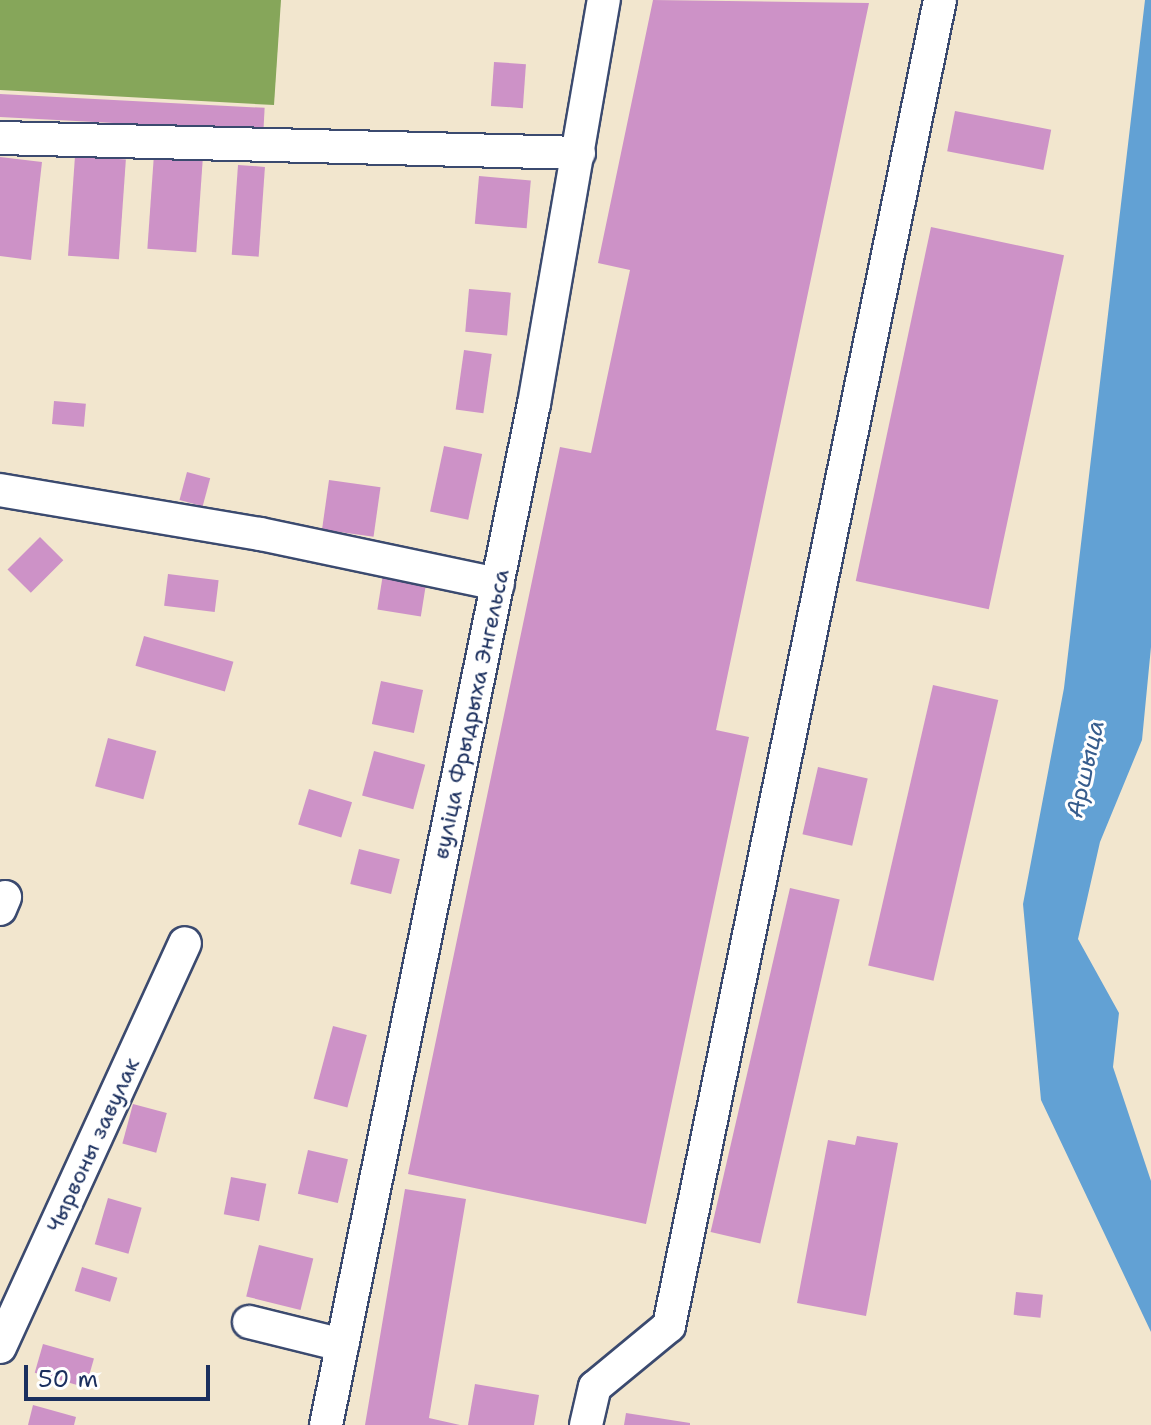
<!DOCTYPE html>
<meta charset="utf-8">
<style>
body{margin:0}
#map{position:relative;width:1151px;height:1425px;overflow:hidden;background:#f2e6ce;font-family:"Shantell Sans",sans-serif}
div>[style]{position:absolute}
.forest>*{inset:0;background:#86a65a}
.water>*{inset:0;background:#62a1d4}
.building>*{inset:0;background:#cd92c7;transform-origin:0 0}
.roads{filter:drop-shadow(2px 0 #3b4a6f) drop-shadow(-2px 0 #3b4a6f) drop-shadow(0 2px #3b4a6f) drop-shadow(0 -2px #3b4a6f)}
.minor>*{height:32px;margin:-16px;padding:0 16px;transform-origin:16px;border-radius:16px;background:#fff}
span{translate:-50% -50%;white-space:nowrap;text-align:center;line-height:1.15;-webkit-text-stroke:6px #fff;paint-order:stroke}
.street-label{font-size:22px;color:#1b2f5e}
.water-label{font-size:24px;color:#375d8d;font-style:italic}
.scale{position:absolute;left:24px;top:1365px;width:186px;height:36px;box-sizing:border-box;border:4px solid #1b2f5e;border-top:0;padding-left:10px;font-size:24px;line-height:28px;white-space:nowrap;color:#1b2f5e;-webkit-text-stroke:6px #fff;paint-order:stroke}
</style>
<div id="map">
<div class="forest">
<i style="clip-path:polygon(0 0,281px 0,274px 105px,0 90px)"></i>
</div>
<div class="water">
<i style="clip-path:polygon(1145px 0,1151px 0,1151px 647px,1142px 740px,1100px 842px,1078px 939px,1119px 1013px,1113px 1067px,1151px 1181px,1151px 1332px,1041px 1100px,1023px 904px,1064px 688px)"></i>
</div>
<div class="building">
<i style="clip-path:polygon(653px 0,869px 3px,716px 730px,749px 737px,646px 1224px,408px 1174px,560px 447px,591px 453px,630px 270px,598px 263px)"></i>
<i style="left:494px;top:62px;width:32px;height:44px;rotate:4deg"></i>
<i style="left:0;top:94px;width:265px;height:23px;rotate:3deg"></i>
<i style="left:955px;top:111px;width:98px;height:41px;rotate:11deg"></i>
<i style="left:154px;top:154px;width:49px;height:95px;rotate:4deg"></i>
<i style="left:75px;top:156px;width:51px;height:100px;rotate:4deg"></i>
<i style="clip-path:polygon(0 157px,42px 162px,31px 260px,0 256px)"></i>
<i style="left:238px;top:165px;width:27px;height:90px;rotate:4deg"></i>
<i style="left:479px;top:176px;width:52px;height:48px;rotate:5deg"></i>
<i style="left:931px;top:227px;width:136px;height:362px;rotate:12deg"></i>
<i style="left:469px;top:289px;width:42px;height:43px;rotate:5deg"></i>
<i style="left:464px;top:350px;width:28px;height:60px;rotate:8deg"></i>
<i style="left:54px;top:401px;width:32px;height:23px;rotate:5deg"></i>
<i style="left:444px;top:446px;width:39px;height:67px;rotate:12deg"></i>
<i style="left:187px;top:472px;width:24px;height:29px;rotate:15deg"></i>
<i style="left:329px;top:480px;width:52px;height:50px;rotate:8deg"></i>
<i style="left:40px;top:537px;width:33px;height:46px;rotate:45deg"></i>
<i style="left:168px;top:574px;width:51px;height:32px;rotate:7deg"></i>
<i style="left:383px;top:574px;width:44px;height:36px;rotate:9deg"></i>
<i style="left:144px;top:636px;width:93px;height:31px;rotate:16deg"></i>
<i style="left:381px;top:681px;width:43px;height:44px;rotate:12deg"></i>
<i style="left:933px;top:685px;width:67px;height:288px;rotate:13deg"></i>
<i style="left:108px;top:738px;width:50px;height:50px;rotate:15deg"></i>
<i style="left:374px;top:751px;width:53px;height:46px;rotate:15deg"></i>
<i style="left:818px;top:767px;width:51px;height:69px;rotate:13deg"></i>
<i style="left:309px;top:789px;width:45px;height:37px;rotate:17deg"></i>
<i style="left:359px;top:849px;width:42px;height:36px;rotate:14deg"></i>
<i style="left:790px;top:888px;width:51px;height:353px;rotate:13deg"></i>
<i style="left:333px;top:1026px;width:35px;height:75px;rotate:15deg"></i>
<i style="left:133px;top:1104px;width:35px;height:41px;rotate:15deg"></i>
<i style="clip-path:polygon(857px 1136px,898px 1143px,866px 1316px,797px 1303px,828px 1140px,855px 1145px)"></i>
<i style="left:308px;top:1150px;width:41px;height:45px;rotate:13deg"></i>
<i style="left:231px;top:1177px;width:36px;height:38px;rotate:11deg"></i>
<i style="clip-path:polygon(405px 1189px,466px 1199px,429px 1418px,460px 1425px,365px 1425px)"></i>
<i style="left:108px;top:1198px;width:35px;height:48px;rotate:16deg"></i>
<i style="left:259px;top:1245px;width:56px;height:53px;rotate:14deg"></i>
<i style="left:82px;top:1267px;width:37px;height:25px;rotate:17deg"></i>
<i style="left:1016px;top:1292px;width:27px;height:23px;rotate:6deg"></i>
<i style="left:43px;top:1344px;width:53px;height:30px;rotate:16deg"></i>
<i style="clip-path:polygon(475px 1384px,539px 1395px,534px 1425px,468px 1425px)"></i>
<i style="clip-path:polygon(33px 1405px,76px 1417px,74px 1425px,28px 1425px)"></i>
<i style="clip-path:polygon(626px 1413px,690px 1423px,690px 1425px,624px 1425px)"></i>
</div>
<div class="roads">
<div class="minor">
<i style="left:0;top:138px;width:579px;rotate:1.48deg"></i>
<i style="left:0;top:490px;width:264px;rotate:9.6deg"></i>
<i style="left:260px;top:534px;width:243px;rotate:11.9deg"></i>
<i style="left:0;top:909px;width:13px;rotate:-67deg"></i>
<i style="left:249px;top:1322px;width:96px;rotate:13.9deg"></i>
<i style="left:0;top:1347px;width:444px;rotate:-65.4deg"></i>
<i style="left:326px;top:1425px;width:1042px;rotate:-78.49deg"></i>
<i style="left:534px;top:404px;width:410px;rotate:-80.2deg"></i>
<i style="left:586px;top:1425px;width:39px;rotate:-77deg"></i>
<i style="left:595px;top:1387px;width:96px;rotate:-39.5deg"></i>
<i style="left:669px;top:1326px;width:1353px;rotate:-78.45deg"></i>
</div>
</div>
<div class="street-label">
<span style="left:471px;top:714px;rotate:-78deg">вуліца Фрыдрыха Энгельса</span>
<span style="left:93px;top:1145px;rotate:-65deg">Чырвоны завулак</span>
</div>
<div class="water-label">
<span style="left:1086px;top:769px;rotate:-77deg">Аршыца</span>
</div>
<div class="scale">50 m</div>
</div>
